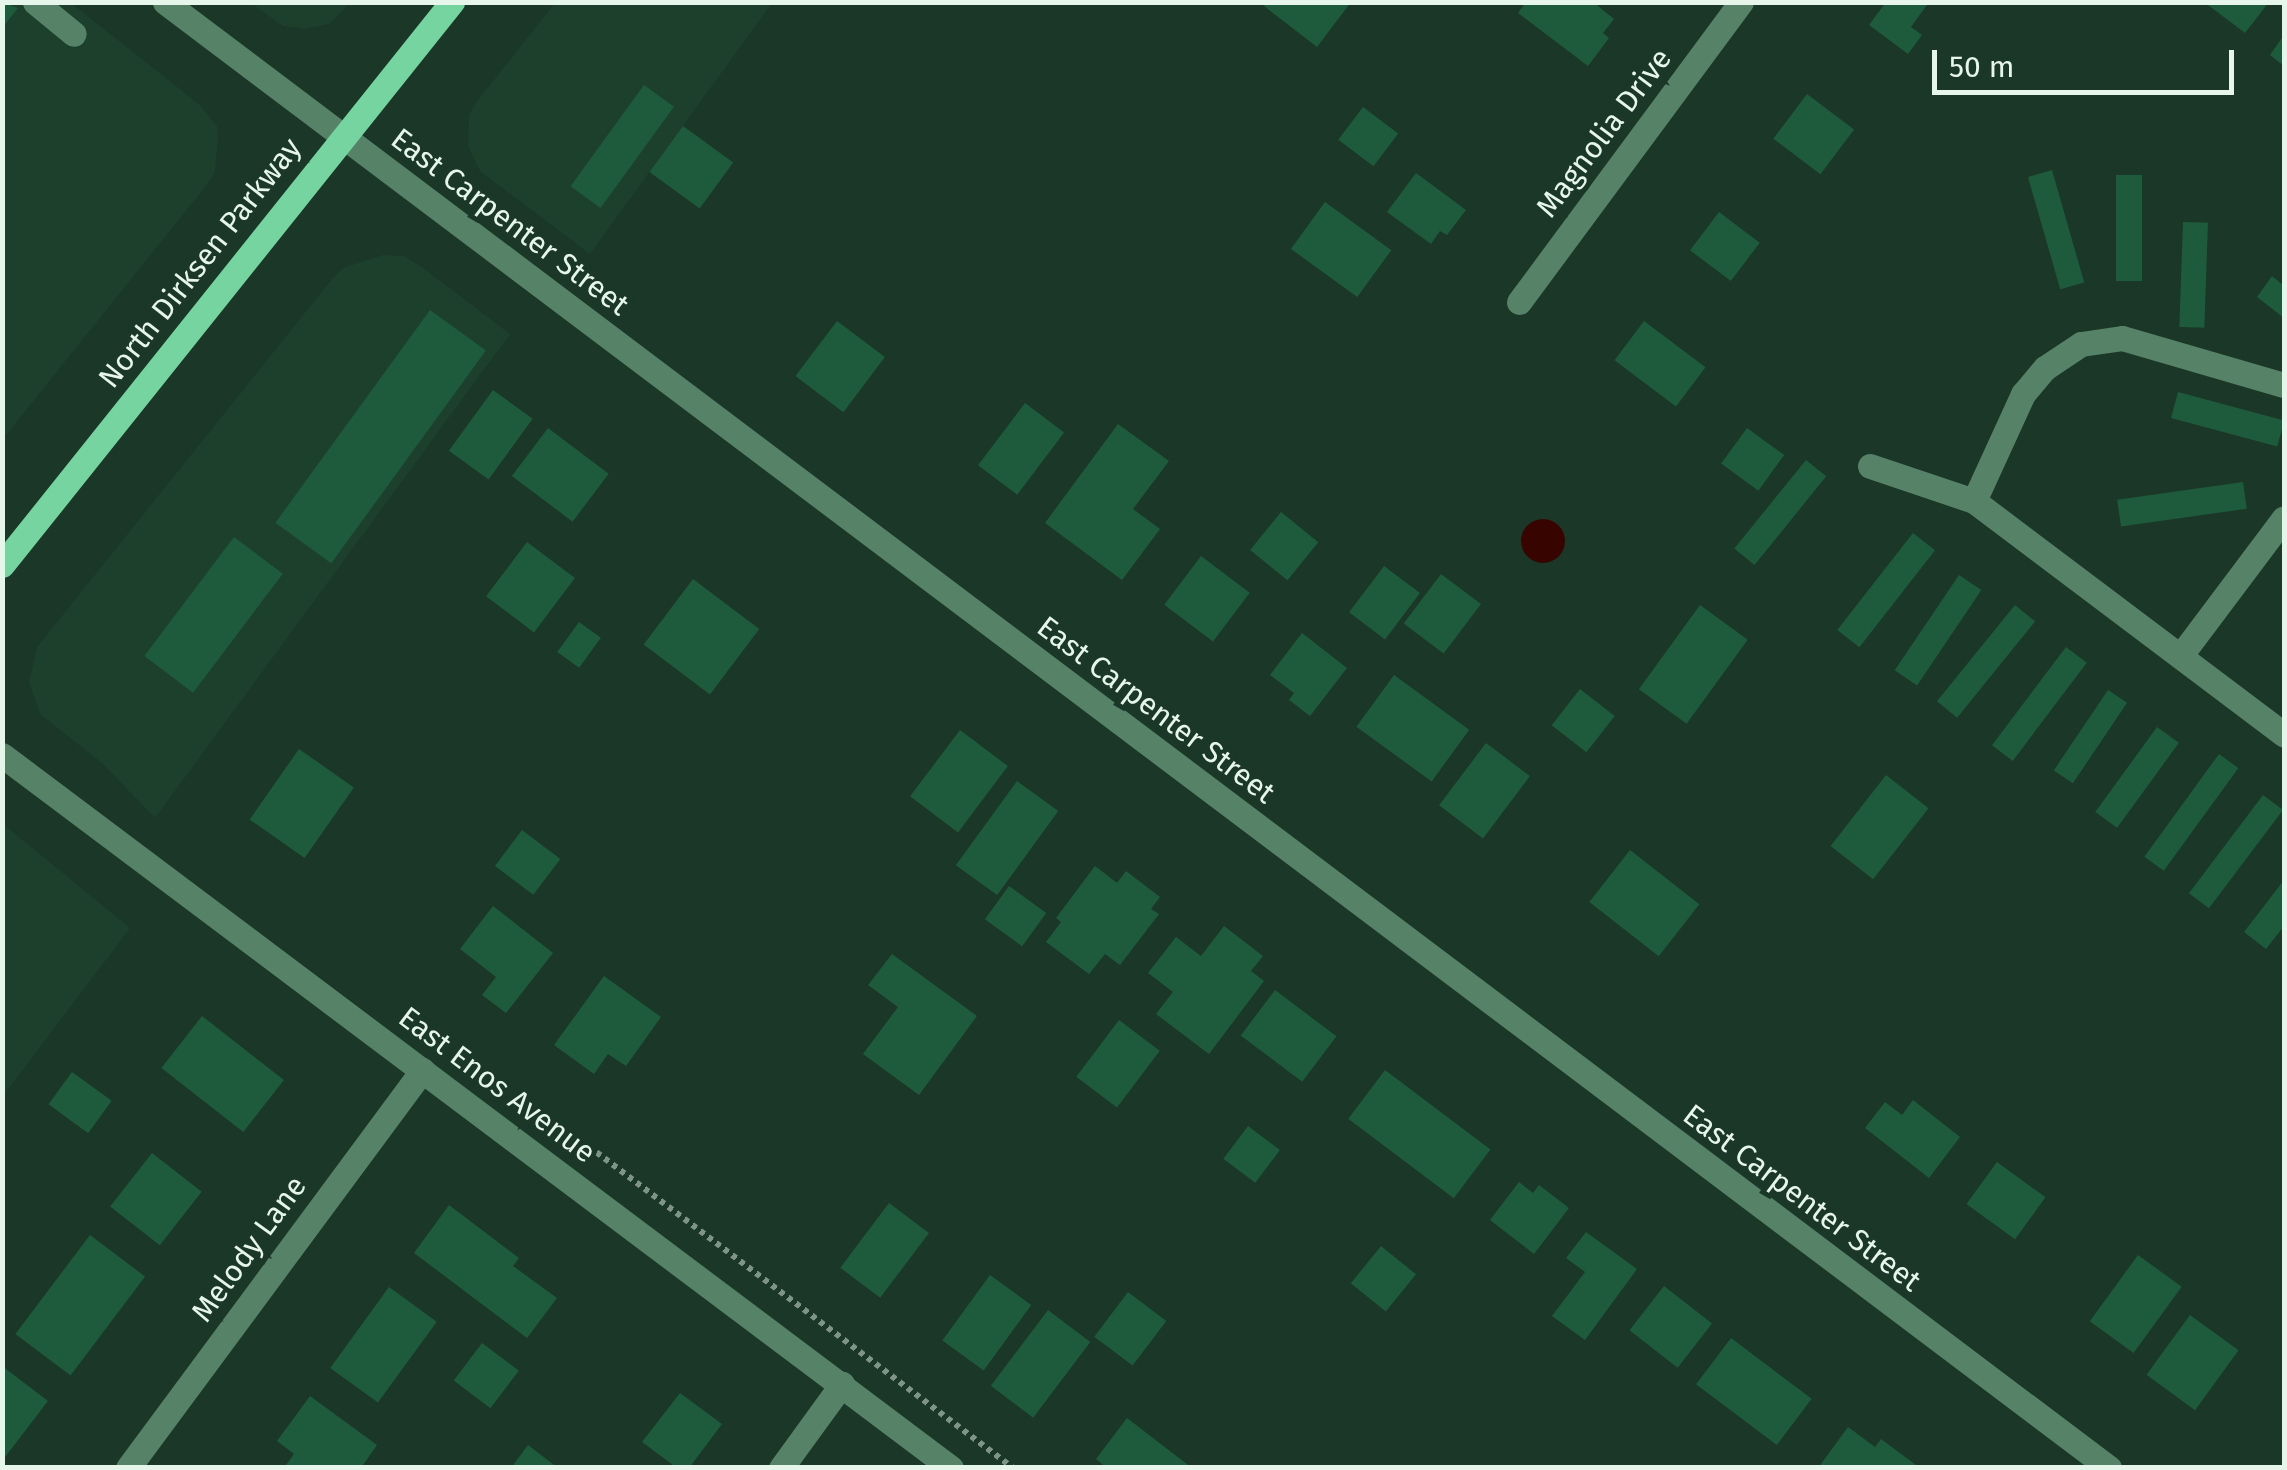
<!DOCTYPE html>
<style>
body{margin:0}
#map{position:relative;width:2287px;height:1470px;overflow:hidden;background:#1b3727;font-family:"Fira Sans",sans-serif}
div>[style]{position:absolute}
.built>*{inset:0;background:#1c402c}
.water>*{inset:0;background:#370400}
.round{border-radius:50%}
.building>*{inset:0;background:#1e5b3c;transform-origin:0 0}
.path>*{height:6px;margin-top:-3px;transform-origin:0;background:repeating-linear-gradient(90deg,#7e9487 0 5px,transparent 0 10px)}
.minor>*{height:25px;margin:-12.5px;padding:0 12.5px;transform-origin:12.5px;border-radius:12.5px;background:#568368}
.major>*{height:25px;margin:-12.5px;padding:0 12.5px;transform-origin:12.5px;border-radius:12.5px;background:#75d49f}
span{translate:-50% -50%;white-space:nowrap;text-align:center;line-height:1.15;-webkit-text-stroke:10px #1b3727;paint-order:stroke}
.street-label{font-size:30px;color:#e6f6eb}
.frame{position:absolute;inset:0;border:5px solid #e6f6eb;pointer-events:none}
.scale{position:absolute;left:1932px;top:50px;width:302px;height:45px;box-sizing:border-box;border:5px solid #e6f6eb;border-top:0;padding-left:12px;font-size:30px;line-height:35px;white-space:nowrap;color:#e6f6eb;-webkit-text-stroke:8px #1b3727;paint-order:stroke}
</style>
<div id="map">
<div class="built">
<i style="clip-path:polygon(3px 3px,71px 3px,200px 105px,217px 126px,218px 136px,215px 172px,205px 187px,3px 439px)"></i>
<i style="clip-path:polygon(251px 3px,350px 3px,329px 24px,305px 29px,283px 26px)"></i>
<i style="clip-path:polygon(555px 3px,772px 3px,590px 254px,480px 171px,468px 146px,469px 115px,477px 101px)"></i>
<i style="clip-path:polygon(383px 255px,404px 256px,419px 265px,510px 334px,155px 818px,102px 763px,41px 715px,29px 683px,37px 647px,333px 278px,343px 268px)"></i>
<i style="clip-path:polygon(3px 824px,130px 928px,3px 1096px)"></i>
</div>
<div class="water">
<i class="round" style="left:1521px;top:519px;width:44px;height:44px"></i>
</div>
<div class="building">
<i style="clip-path:polygon(2px 2px,18px 8px,2px 28px)"></i>
<i style="clip-path:polygon(1266px 2px,1351px 2px,1317px 47px,1264px 6px)"></i>
<i style="clip-path:polygon(1526px 2px,1593px 2px,1614px 19px,1603px 33px,1609px 38px,1588px 66px,1518px 13px)"></i>
<i style="clip-path:polygon(1886px 2px,1929px 2px,1911px 27px,1922px 35px,1908px 54px,1869px 25px)"></i>
<i style="clip-path:polygon(2204px 2px,2269px 2px,2245px 33px)"></i>
<i style="clip-path:polygon(2284px 35px,2284px 66px,2270px 55px)"></i>
<i style="left:644px;top:85px;width:37px;height:125px;rotate:36deg"></i>
<i style="left:1807px;top:94px;width:59px;height:56px;rotate:37deg"></i>
<i style="left:1363px;top:107px;width:44px;height:41px;rotate:37deg"></i>
<i style="left:683px;top:126px;width:62px;height:57px;rotate:36deg"></i>
<i style="left:2052px;top:170px;width:117px;height:25px;rotate:74deg"></i>
<i style="clip-path:polygon(1416px 173px,1466px 210px,1447px 235px,1440px 231px,1431px 244px,1387px 212px)"></i>
<i style="left:2116px;top:175px;width:26px;height:106px"></i>
<i style="left:1325px;top:202px;width:82px;height:58px;rotate:36deg"></i>
<i style="left:1719px;top:212px;width:51px;height:48px;rotate:37deg"></i>
<i style="left:2183px;top:222px;width:25px;height:105px;rotate:2deg"></i>
<i style="clip-path:polygon(2272px 276px,2284px 286px,2284px 318px,2257px 297px)"></i>
<i style="left:430px;top:310px;width:69px;height:263px;rotate:36deg"></i>
<i style="left:837px;top:321px;width:60px;height:69px;rotate:37deg"></i>
<i style="left:1644px;top:321px;width:77px;height:49px;rotate:37deg"></i>
<i style="left:493px;top:390px;width:49px;height:75px;rotate:36deg"></i>
<i style="left:2178px;top:392px;width:110px;height:27px;rotate:15deg"></i>
<i style="left:1025px;top:403px;width:49px;height:78px;rotate:37deg"></i>
<i style="clip-path:polygon(1118px 424px,1169px 461px,1133px 509px,1160px 529px,1122px 580px,1045px 523px)"></i>
<i style="left:548px;top:428px;width:76px;height:60px;rotate:37deg"></i>
<i style="left:1747px;top:428px;width:46px;height:44px;rotate:36deg"></i>
<i style="left:1806px;top:460px;width:26px;height:114px;rotate:39deg"></i>
<i style="left:2243px;top:482px;width:27px;height:127px;rotate:82deg"></i>
<i style="left:1281px;top:512px;width:48px;height:49px;rotate:39deg"></i>
<i style="left:1913px;top:533px;width:28px;height:123px;rotate:38deg"></i>
<i style="left:234px;top:537px;width:61px;height:149px;rotate:37deg"></i>
<i style="left:527px;top:542px;width:60px;height:68px;rotate:37deg"></i>
<i style="left:1201px;top:556px;width:61px;height:61px;rotate:37deg"></i>
<i style="left:1384px;top:566px;width:45px;height:58px;rotate:37deg"></i>
<i style="left:1441px;top:574px;width:50px;height:62px;rotate:37deg"></i>
<i style="left:1959px;top:575px;width:27px;height:115px;rotate:34deg"></i>
<i style="left:693px;top:579px;width:83px;height:82px;rotate:37deg"></i>
<i style="left:1700px;top:605px;width:59px;height:104px;rotate:36deg"></i>
<i style="left:2015px;top:605px;width:26px;height:124px;rotate:39deg"></i>
<i style="left:579px;top:622px;width:27px;height:37px;rotate:36deg"></i>
<i style="clip-path:polygon(1302px 633px,1347px 668px,1310px 716px,1289px 700px,1294px 693px,1270px 675px)"></i>
<i style="left:2066px;top:647px;width:26px;height:123px;rotate:37deg"></i>
<i style="left:1394px;top:675px;width:93px;height:64px;rotate:36deg"></i>
<i style="left:1580px;top:689px;width:44px;height:46px;rotate:38deg"></i>
<i style="left:2108px;top:690px;width:23px;height:97px;rotate:34deg"></i>
<i style="left:2157px;top:727px;width:27px;height:105px;rotate:36deg"></i>
<i style="left:960px;top:730px;width:60px;height:83px;rotate:37deg"></i>
<i style="left:1486px;top:743px;width:55px;height:78px;rotate:37deg"></i>
<i style="left:299px;top:749px;width:67px;height:86px;rotate:35deg"></i>
<i style="left:2219px;top:754px;width:24px;height:127px;rotate:36deg"></i>
<i style="left:1886px;top:775px;width:54px;height:90px;rotate:38deg"></i>
<i style="left:1017px;top:781px;width:51px;height:104px;rotate:36deg"></i>
<i style="left:2263px;top:795px;width:25px;height:123px;rotate:37deg"></i>
<i style="left:522px;top:830px;width:48px;height:45px;rotate:37deg"></i>
<i style="left:1630px;top:850px;width:88px;height:66px;rotate:38deg"></i>
<i style="clip-path:polygon(1095px 866px,1117px 883px,1126px 871px,1160px 897px,1151px 909px,1159px 914px,1120px 965px,1105px 954px,1089px 974px,1046px 942px,1061px 922px,1056px 918px)"></i>
<i style="clip-path:polygon(2284px 880px,2284px 926px,2266px 949px,2244px 932px)"></i>
<i style="left:1009px;top:886px;width:46px;height:41px;rotate:36deg"></i>
<i style="clip-path:polygon(493px 906px,553px 953px,506px 1013px,482px 995px,496px 977px,460px 949px)"></i>
<i style="clip-path:polygon(1224px 926px,1263px 956px,1251px 971px,1264px 981px,1209px 1054px,1156px 1014px,1173px 992px,1148px 973px,1176px 937px,1201px 956px)"></i>
<i style="clip-path:polygon(892px 954px,977px 1016px,919px 1095px,863px 1054px,898px 1007px,868px 985px)"></i>
<i style="clip-path:polygon(604px 976px,661px 1017px,626px 1066px,608px 1054px,594px 1074px,554px 1045px)"></i>
<i style="left:1275px;top:990px;width:77px;height:57px;rotate:37deg"></i>
<i style="left:202px;top:1016px;width:104px;height:66px;rotate:38deg"></i>
<i style="left:1119px;top:1020px;width:51px;height:71px;rotate:37deg"></i>
<i style="left:1385px;top:1070px;width:132px;height:61px;rotate:37deg"></i>
<i style="left:72px;top:1072px;width:49px;height:40px;rotate:36deg"></i>
<i style="clip-path:polygon(1913px 1100px,1960px 1137px,1929px 1178px,1865px 1128px,1885px 1102px,1902px 1115px)"></i>
<i style="left:1248px;top:1126px;width:40px;height:41px;rotate:37deg"></i>
<i style="left:152px;top:1153px;width:63px;height:68px;rotate:38deg"></i>
<i style="left:1997px;top:1162px;width:60px;height:52px;rotate:36deg"></i>
<i style="clip-path:polygon(1519px 1182px,1533px 1193px,1539px 1185px,1569px 1208px,1534px 1254px,1490px 1220px)"></i>
<i style="left:889px;top:1203px;width:50px;height:81px;rotate:37deg"></i>
<i style="clip-path:polygon(449px 1205px,519px 1258px,513px 1266px,557px 1298px,527px 1338px,414px 1253px)"></i>
<i style="clip-path:polygon(1586px 1232px,1637px 1269px,1585px 1340px,1552px 1316px,1585px 1272px,1566px 1258px)"></i>
<i style="left:90px;top:1235px;width:69px;height:124px;rotate:37deg"></i>
<i style="left:1381px;top:1246px;width:45px;height:48px;rotate:39deg"></i>
<i style="left:2138px;top:1255px;width:54px;height:82px;rotate:36deg"></i>
<i style="left:990px;top:1275px;width:51px;height:81px;rotate:36deg"></i>
<i style="left:1664px;top:1286px;width:61px;height:56px;rotate:38deg"></i>
<i style="left:389px;top:1287px;width:59px;height:100px;rotate:36deg"></i>
<i style="left:1128px;top:1292px;width:48px;height:56px;rotate:37deg"></i>
<i style="left:1048px;top:1310px;width:53px;height:95px;rotate:37deg"></i>
<i style="left:2190px;top:1315px;width:60px;height:74px;rotate:36deg"></i>
<i style="left:1731px;top:1338px;width:101px;height:58px;rotate:37deg"></i>
<i style="left:482px;top:1343px;width:46px;height:47px;rotate:37deg"></i>
<i style="clip-path:polygon(2px 1366px,48px 1401px,2px 1461px)"></i>
<i style="clip-path:polygon(680px 1393px,722px 1424px,689px 1468px,677px 1468px,642px 1442px)"></i>
<i style="clip-path:polygon(310px 1396px,377px 1445px,361px 1468px,284px 1468px,294px 1454px,277px 1441px)"></i>
<i style="clip-path:polygon(1127px 1418px,1192px 1468px,1107px 1468px,1096px 1459px)"></i>
<i style="clip-path:polygon(1848px 1427px,1875px 1447px,1881px 1439px,1920px 1468px,1818px 1468px)"></i>
<i style="clip-path:polygon(528px 1445px,558px 1468px,511px 1468px)"></i>
</div>
<div class="path">
<i style="left:517px;top:1092px;width:622px;rotate:37.16deg"></i>
</div>
<div class="minor">
<i style="left:35px;top:2px;width:50px;rotate:39.4deg"></i>
<i style="left:165px;top:2px;width:2435px;rotate:37.02deg"></i>
<i style="left:1519px;top:302px;width:373px;rotate:-53.5deg"></i>
<i style="left:1870px;top:466px;width:110px;rotate:18.6deg"></i>
<i style="left:1974px;top:501px;width:388px;rotate:37deg"></i>
<i style="left:1974px;top:501px;width:118px;rotate:-65.4deg"></i>
<i style="left:2023px;top:394px;width:34px;rotate:-50deg"></i>
<i style="left:2045px;top:368px;width:43px;rotate:-33.7deg"></i>
<i style="left:2081px;top:344px;width:41px;rotate:-8.3deg"></i>
<i style="left:2122px;top:338px;width:169px;rotate:16.2deg"></i>
<i style="left:2181px;top:655px;width:171px;rotate:-53.1deg"></i>
<i style="left:2px;top:755px;width:1187px;rotate:36.92deg"></i>
<i style="left:128px;top:1468px;width:495px;rotate:-53.5deg"></i>
<i style="left:781px;top:1468px;width:104px;rotate:-54deg"></i>
</div>
<div class="major">
<i style="left:2px;top:565px;width:721px;rotate:-51.37deg"></i>
</div>
<div class="street-label">
<span style="left:1604px;top:133px;rotate:-53deg">Magnolia Drive</span>
<span style="left:510px;top:222px;rotate:37deg">East Carpenter Street</span>
<span style="left:200px;top:263px;rotate:-52deg">North Dirksen Parkway</span>
<span style="left:1156px;top:710px;rotate:37deg">East Carpenter Street</span>
<span style="left:497px;top:1085px;rotate:37deg">East Enos Avenue</span>
<span style="left:1802px;top:1198px;rotate:37deg">East Carpenter Street</span>
<span style="left:249px;top:1249px;rotate:-54deg">Melody Lane</span>
</div>
<div class="frame"></div>
<div class="scale">50 m</div>
</div>
